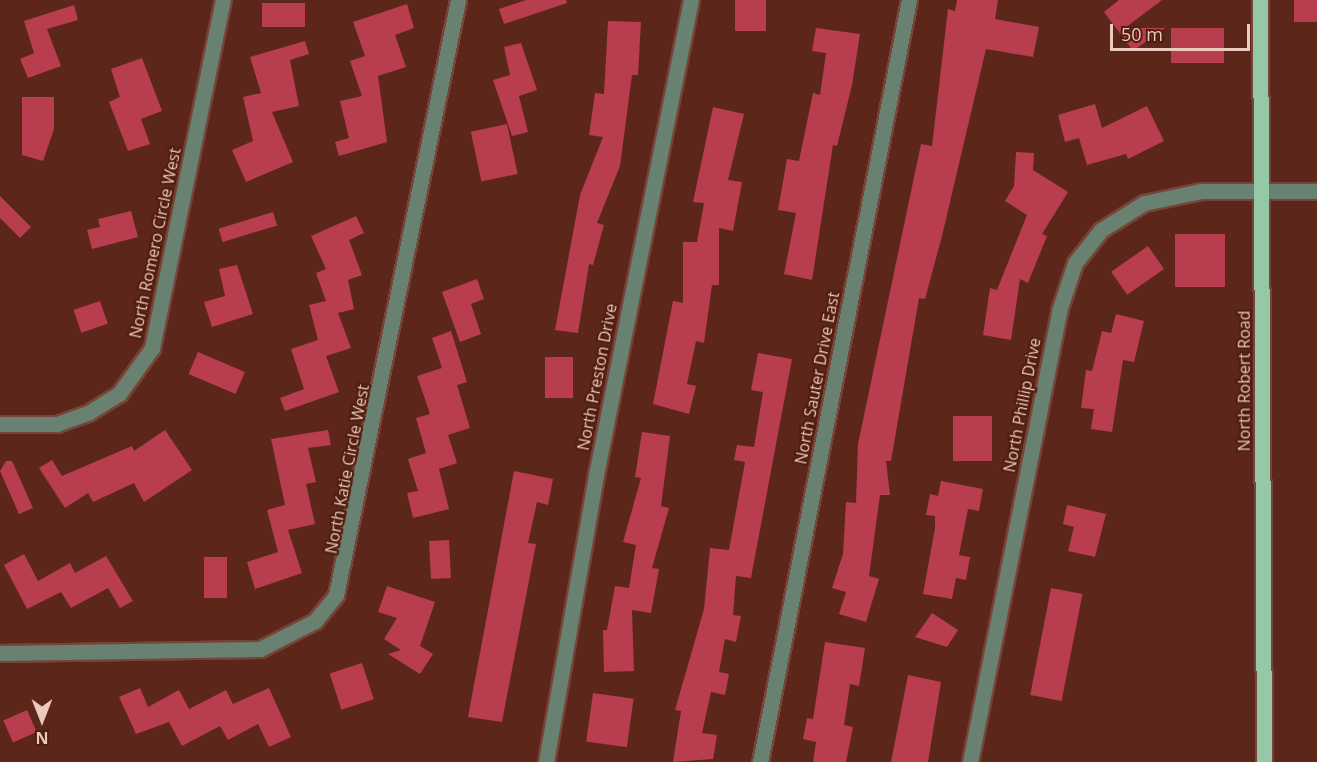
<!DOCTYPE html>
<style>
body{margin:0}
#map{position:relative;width:1317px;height:762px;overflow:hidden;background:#5c271a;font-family:"Open Sans",sans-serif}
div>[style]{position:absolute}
.building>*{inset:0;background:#b83d4f;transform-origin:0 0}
.roads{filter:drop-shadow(2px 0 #764438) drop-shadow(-2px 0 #764438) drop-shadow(0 2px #764438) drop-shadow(0 -2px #764438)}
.minor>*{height:15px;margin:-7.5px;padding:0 7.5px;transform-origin:7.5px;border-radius:7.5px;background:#698171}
.major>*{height:15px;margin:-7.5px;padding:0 7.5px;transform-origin:7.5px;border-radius:7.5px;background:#96c7a7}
span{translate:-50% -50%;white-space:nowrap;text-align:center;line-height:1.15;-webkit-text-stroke:4.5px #501d0f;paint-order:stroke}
.street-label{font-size:16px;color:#ebc9bf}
.north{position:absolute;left:12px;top:690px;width:60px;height:60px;-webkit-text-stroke:4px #501d0f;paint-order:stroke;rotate:180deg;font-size:16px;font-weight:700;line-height:24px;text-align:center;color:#ebc9bf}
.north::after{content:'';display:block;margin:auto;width:21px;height:27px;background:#ebc9bf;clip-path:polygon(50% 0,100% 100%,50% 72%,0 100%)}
.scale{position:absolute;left:1110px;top:24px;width:140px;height:27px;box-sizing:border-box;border:3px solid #ebc9bf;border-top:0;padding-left:8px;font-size:18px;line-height:21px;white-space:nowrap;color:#ebc9bf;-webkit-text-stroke:4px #501d0f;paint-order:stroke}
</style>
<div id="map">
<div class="building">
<i style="clip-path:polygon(526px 0,566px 0,567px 3px,504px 24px,499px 9px)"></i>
<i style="left:735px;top:0;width:31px;height:31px"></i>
<i style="clip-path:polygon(957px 0,998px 0,995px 19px,1039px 27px,1033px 57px,986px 49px,942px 236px,925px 299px,919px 298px,891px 461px,886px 461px,890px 495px,880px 495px,869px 576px,879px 579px,866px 622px,839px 614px,846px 592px,832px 588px,843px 554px,846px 502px,856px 503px,858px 444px,921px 144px,932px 146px,948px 9px,955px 11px)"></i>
<i style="clip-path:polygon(1119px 0,1162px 0,1125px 28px,1165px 28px,1133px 51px,1104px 12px)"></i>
<i style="left:1294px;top:0;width:23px;height:22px"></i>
<i style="left:262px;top:3px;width:43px;height:24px"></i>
<i style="clip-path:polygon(407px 4px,414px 28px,395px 35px,406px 67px,378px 76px,387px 142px,339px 156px,335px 142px,349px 138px,340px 101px,362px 96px,350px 61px,365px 56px,353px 22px)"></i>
<i style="clip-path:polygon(74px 5px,78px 20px,47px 29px,61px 66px,28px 78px,20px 59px,34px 53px,24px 21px)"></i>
<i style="clip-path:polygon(608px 21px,641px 22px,638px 75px,632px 75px,620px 166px,597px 223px,604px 225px,593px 265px,589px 264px,578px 333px,555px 330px,580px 195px,603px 137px,589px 135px,595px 93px,604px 94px)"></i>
<i style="clip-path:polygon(816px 28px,860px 34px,852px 85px,837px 146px,833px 145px,812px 280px,784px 274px,796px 213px,778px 210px,787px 159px,799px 161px,813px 93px,820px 95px,826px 53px,812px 51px)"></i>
<i style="left:1171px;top:28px;width:53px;height:35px"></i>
<i style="clip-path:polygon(305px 41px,309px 54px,290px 60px,299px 106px,272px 112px,293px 162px,246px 182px,232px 150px,253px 141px,243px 97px,261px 93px,250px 57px)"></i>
<i style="clip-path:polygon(521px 43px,537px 90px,519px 96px,528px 132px,512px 136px,493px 80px,510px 75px,504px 47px)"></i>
<i style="clip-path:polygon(142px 58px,162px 111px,141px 119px,150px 144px,128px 151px,109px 102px,120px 97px,111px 69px)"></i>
<i style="clip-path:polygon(22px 97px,54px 97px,54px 129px,43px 161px,22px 155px)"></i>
<i style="clip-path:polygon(1095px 104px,1102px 128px,1147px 106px,1164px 141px,1128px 159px,1126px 154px,1087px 165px,1079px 138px,1065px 142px,1058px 115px)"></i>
<i style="clip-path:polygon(713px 107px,744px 114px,728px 180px,742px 182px,733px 231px,719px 228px,719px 285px,712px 285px,704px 343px,696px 341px,687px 384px,696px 386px,689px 414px,653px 404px,673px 301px,683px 303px,683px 242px,697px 242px,704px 203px,693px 202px)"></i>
<i style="left:507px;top:124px;width:51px;height:37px;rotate:78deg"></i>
<i style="clip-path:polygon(1016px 152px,1034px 153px,1033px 170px,1068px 192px,1042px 234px,1047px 236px,1028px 283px,1020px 279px,1011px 340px,983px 335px,990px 288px,997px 290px,1027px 215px,1005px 201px,1014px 186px)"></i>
<i style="clip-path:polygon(0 196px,31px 227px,20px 238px,0 218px)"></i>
<i style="clip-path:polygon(131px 211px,138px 237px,92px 249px,87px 230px,100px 227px,98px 219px)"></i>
<i style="left:273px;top:212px;width:14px;height:57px;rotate:73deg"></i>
<i style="clip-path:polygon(356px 216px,364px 233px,349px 240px,362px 275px,348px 280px,354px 309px,338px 313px,351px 348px,326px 356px,339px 392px,285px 411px,280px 398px,304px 389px,291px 349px,318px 340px,309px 305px,326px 301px,316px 273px,326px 269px,311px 236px)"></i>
<i style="left:1175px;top:234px;width:50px;height:53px"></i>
<i style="left:1148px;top:246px;width:28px;height:45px;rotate:55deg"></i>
<i style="clip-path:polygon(237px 265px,253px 314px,212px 327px,204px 302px,225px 296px,219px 269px)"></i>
<i style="clip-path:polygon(477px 279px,484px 299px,471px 304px,481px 334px,460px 342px,442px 292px)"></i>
<i style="left:100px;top:301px;width:24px;height:28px;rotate:71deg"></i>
<i style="clip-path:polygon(1116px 314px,1144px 321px,1134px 362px,1123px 360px,1112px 432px,1091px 429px,1094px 409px,1081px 408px,1086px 370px,1092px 371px,1102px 331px,1111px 333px)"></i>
<i style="clip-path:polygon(451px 331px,467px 382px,457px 385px,470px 428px,448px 435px,457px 463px,439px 469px,449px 509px,413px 518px,407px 493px,418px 491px,408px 459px,426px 453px,416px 418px,430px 414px,417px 376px,442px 368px,432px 338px)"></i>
<i style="left:198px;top:352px;width:51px;height:24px;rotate:23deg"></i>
<i style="clip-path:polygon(758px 353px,792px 359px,751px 578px,736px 576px,733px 615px,741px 616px,736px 642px,725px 639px,719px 672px,729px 674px,725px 695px,711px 692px,702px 733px,717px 735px,713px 759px,673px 762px,681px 711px,675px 710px,704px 609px,710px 548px,729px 550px,745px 462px,734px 460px,737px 445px,754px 447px,763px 392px,751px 390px)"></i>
<i style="left:545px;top:357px;width:28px;height:41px"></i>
<i style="left:953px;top:416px;width:39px;height:45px"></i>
<i style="clip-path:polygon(165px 430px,192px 470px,144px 502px,134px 483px,93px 502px,88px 493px,65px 508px,39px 468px,52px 460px,62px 476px,132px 446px,134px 451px)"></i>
<i style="clip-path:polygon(328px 430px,331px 445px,308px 448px,316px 482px,306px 484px,315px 524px,288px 530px,302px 573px,255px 589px,247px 562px,278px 552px,267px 510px,285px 505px,271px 439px)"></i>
<i style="clip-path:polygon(642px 432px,670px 436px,661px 506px,669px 508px,652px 568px,659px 569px,651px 613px,632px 610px,634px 671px,604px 672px,603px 630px,607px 630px,615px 586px,629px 588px,636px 545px,623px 542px,641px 478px,635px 477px)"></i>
<i style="clip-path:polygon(6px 461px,12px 461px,33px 508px,19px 514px,0 471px)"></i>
<i style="clip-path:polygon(514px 471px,553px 479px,548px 505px,537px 502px,528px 543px,536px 544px,502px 722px,468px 717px)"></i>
<i style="clip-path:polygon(941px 481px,983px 489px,979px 511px,968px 509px,959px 555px,970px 557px,966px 580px,956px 578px,952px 599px,923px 594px,935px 528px,935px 516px,926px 515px,930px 494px,938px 496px)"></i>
<i style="clip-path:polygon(1067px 505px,1106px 514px,1095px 557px,1068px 551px,1074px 527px,1063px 524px)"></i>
<i style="left:449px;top:540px;width:38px;height:20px;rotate:87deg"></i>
<i style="clip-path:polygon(24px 554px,38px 581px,70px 563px,75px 573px,106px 556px,133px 601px,120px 608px,108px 588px,71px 608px,61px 592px,27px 609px,4px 565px)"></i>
<i style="left:204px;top:557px;width:23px;height:41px"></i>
<i style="clip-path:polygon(387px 586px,435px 602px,420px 646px,433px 654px,420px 674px,388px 654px,401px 650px,384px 639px,397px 618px,378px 612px)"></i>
<i style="left:1051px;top:588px;width:32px;height:109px;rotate:11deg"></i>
<i style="clip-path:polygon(932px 613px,958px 630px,947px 647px,915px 637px)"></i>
<i style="clip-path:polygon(825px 642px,865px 648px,859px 686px,850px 684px,844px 725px,853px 727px,846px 762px,813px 762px,816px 742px,803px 739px,807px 718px,813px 719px)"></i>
<i style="left:362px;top:663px;width:38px;height:34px;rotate:72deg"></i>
<i style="clip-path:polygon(908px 675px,941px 682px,928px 762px,891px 762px)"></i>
<i style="clip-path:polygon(140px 688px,148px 707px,179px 690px,189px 709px,226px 690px,233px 704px,269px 688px,291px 737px,269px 747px,258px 724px,228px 740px,220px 726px,182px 746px,169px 722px,136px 734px,119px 697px)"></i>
<i style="left:593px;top:693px;width:41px;height:49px;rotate:8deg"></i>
<i style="left:27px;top:710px;width:24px;height:26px;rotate:66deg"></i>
</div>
<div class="roads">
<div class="minor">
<i style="left:0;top:424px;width:57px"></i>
<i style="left:57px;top:424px;width:33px;rotate:-20deg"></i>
<i style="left:88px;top:413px;width:36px;rotate:-32deg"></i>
<i style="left:119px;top:394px;width:57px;rotate:-54.3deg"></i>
<i style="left:152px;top:348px;width:355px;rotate:-78.5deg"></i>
<i style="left:0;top:653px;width:260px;rotate:-0.9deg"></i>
<i style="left:260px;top:649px;width:62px;rotate:-27deg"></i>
<i style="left:315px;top:621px;width:33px;rotate:-51deg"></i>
<i style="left:336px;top:595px;width:607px;rotate:-78.41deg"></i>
<i style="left:546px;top:762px;width:291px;rotate:-80.1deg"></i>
<i style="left:596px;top:475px;width:484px;rotate:-78.7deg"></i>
<i style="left:760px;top:762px;width:776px;rotate:-78.94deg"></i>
<i style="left:970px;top:762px;width:460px;rotate:-78.8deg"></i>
<i style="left:1059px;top:311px;width:51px;rotate:-71.6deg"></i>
<i style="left:1075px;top:263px;width:42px;rotate:-51.8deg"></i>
<i style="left:1101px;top:230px;width:51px;rotate:-32.1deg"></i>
<i style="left:1144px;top:203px;width:58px;rotate:-11.9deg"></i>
<i style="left:1201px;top:191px;width:116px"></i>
</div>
<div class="major">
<i style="left:1260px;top:0;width:762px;rotate:89.7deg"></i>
</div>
</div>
<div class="street-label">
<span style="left:155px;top:243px;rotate:-78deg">North Romero Circle West</span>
<span style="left:597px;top:377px;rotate:-79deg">North Preston Drive</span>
<span style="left:817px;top:378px;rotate:-79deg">North Sauter Drive East</span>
<span style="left:1244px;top:381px;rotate:-90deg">North Robert Road</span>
<span style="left:1022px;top:405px;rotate:-79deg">North Phillip Drive</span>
<span style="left:347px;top:469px;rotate:-79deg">North Katie Circle West</span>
</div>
<div class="north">N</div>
<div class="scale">50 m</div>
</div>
